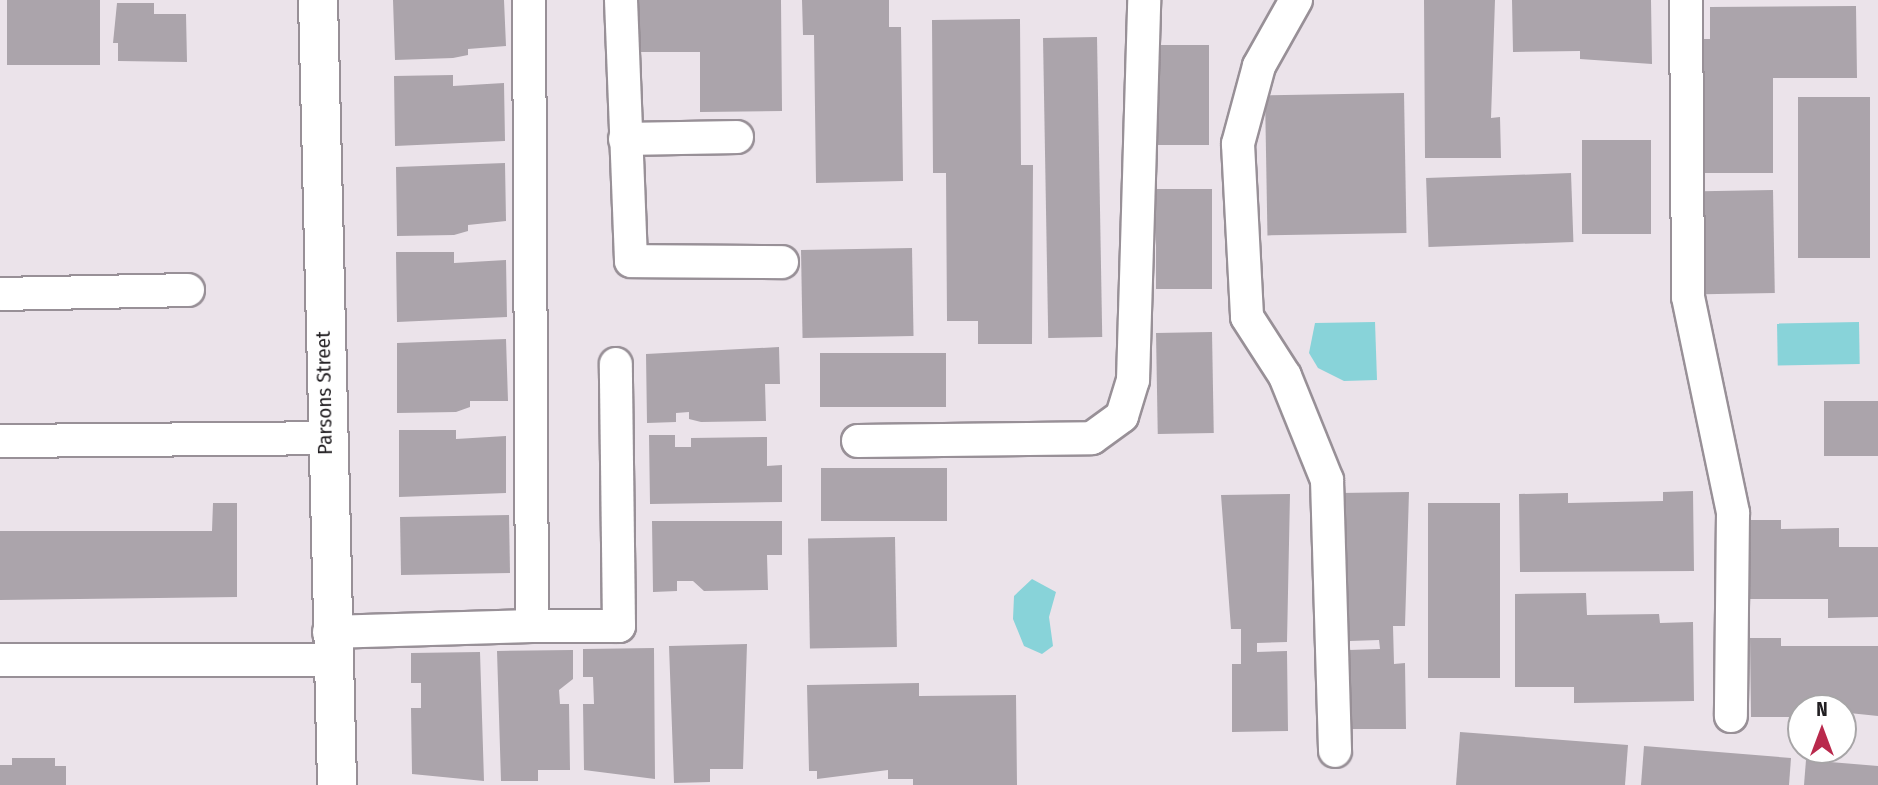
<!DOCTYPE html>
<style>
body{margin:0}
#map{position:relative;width:1878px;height:785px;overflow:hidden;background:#ebe3ea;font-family:"Fira Sans Condensed",sans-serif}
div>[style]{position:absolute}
.water>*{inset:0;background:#88d3d9;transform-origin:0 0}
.building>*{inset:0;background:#aba4ab;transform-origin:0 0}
.roads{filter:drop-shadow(2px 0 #989097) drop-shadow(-2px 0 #989097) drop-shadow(0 2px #989097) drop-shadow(0 -2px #989097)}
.service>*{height:32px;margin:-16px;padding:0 16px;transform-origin:16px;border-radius:16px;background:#fff}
.minor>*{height:38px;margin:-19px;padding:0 19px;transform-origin:19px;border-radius:19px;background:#fff}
span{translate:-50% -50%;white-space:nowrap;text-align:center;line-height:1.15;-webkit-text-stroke:6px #fff;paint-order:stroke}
.street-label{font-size:21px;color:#221f22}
.north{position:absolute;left:1787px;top:694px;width:70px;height:70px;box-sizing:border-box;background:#fff;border:2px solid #a7a5a7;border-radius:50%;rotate:0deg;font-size:19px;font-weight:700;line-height:28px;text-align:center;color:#221f22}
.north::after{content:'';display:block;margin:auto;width:24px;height:32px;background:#b9294c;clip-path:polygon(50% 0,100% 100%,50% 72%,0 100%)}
</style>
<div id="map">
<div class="water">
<i style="clip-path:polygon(1375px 322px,1377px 380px,1344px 381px,1318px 368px,1309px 353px,1315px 323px)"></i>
<i style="left:1859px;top:322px;width:42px;height:82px;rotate:89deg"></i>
<i style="clip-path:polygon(1032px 579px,1056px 592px,1049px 617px,1053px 646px,1042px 654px,1024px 646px,1013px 619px,1014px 596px)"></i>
</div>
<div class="building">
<i style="left:7px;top:0;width:93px;height:65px"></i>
<i style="clip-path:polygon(393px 0,504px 0,506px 46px,468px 49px,468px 55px,453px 58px,395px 60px)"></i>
<i style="clip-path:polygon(627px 0,781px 0,782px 111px,700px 112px,700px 52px,627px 52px)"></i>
<i style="clip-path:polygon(802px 0,889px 0,889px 27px,901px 27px,903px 181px,816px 183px,814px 35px,803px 35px)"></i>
<i style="clip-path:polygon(1424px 0,1495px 0,1491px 118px,1500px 117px,1501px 158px,1425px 158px)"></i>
<i style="clip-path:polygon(1512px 0,1651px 0,1652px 64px,1580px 59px,1580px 51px,1513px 52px)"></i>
<i style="clip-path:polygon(117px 3px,154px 3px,154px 14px,186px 14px,187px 62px,118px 61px,118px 43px,113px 43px)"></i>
<i style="clip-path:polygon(1856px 6px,1857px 78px,1773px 78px,1773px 173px,1700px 173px,1700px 39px,1710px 39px,1710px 7px)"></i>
<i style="clip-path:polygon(1020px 19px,1021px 165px,1033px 165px,1032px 344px,978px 344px,978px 321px,947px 321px,946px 173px,933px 173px,932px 20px)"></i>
<i style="left:1097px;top:37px;width:300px;height:54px;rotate:89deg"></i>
<i style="left:1154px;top:45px;width:55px;height:100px"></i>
<i style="clip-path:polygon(453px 75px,453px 86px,504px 83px,505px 141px,395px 146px,394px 76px)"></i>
<i style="left:1404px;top:93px;width:140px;height:139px;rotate:89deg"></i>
<i style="left:1870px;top:97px;width:161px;height:72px;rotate:90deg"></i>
<i style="left:1582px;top:140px;width:69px;height:94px"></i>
<i style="clip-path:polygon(505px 163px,506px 221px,468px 225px,468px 231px,454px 235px,397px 236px,396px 167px)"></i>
<i style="left:1571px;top:173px;width:69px;height:145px;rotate:88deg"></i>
<i style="left:1156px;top:189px;width:56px;height:100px"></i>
<i style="left:1773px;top:190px;width:103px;height:71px;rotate:89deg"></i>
<i style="left:912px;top:248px;width:88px;height:111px;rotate:89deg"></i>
<i style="clip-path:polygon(396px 252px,454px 252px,454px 263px,506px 260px,507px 317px,397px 322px)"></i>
<i style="left:1212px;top:332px;width:101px;height:56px;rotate:89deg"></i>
<i style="clip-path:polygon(506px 339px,508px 401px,470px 401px,470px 407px,456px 412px,397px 413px,397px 343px)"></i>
<i style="clip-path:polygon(779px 347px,780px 384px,765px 384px,766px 421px,701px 422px,689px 419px,689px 412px,676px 413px,676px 422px,647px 423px,646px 354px)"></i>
<i style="left:946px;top:353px;width:54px;height:126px;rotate:90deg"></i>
<i style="left:1878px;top:401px;width:55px;height:54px;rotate:90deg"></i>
<i style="clip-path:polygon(399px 430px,456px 430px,456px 439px,506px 436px,506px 493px,399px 497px)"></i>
<i style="clip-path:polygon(649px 435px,675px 435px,675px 447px,691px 447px,691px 438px,767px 437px,767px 466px,782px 465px,782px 502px,650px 504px)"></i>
<i style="left:821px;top:468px;width:126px;height:53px"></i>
<i style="clip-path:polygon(1693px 491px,1694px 571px,1520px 572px,1519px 494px,1568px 493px,1568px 503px,1663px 501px,1663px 492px)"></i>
<i style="clip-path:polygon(1409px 492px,1405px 626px,1393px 626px,1394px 664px,1405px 663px,1406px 729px,1350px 729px,1349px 650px,1380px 649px,1379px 640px,1350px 641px,1339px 493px)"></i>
<i style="clip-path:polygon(1290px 494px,1287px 642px,1257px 643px,1257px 652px,1287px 651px,1288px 731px,1232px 732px,1232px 664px,1241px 664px,1241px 629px,1231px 629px,1221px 495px)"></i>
<i style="clip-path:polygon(213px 503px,237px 503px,237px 597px,0 600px,0 531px,212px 531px)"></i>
<i style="left:1428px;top:503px;width:72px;height:175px"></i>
<i style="left:509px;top:515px;width:58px;height:109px;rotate:89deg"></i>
<i style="clip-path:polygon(1745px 520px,1781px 520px,1781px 529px,1839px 528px,1839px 547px,1878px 547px,1878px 617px,1828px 618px,1828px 599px,1745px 599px)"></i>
<i style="clip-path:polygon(652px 521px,782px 521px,782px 555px,767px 555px,768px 590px,704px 591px,693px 581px,677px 581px,677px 591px,653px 592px)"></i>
<i style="left:895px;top:537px;width:110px;height:87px;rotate:89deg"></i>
<i style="clip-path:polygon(1586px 593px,1587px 615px,1659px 614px,1660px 623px,1693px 622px,1694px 701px,1574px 703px,1574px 687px,1515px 687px,1515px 594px)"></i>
<i style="clip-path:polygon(1750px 638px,1781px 638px,1781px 646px,1878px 646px,1878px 716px,1801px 708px,1801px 717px,1751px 717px)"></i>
<i style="clip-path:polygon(747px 644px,743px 769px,710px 769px,710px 782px,674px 783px,669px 646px)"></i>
<i style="clip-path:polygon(654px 648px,655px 779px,584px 770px,583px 704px,594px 704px,593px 677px,583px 677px,583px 649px)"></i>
<i style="clip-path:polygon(573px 650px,573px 679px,559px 690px,560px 704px,569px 704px,570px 770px,538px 770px,538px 781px,501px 781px,497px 651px)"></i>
<i style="clip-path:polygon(480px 652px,484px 781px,412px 774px,411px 708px,421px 708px,421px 683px,411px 683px,411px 653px)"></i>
<i style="clip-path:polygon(919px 683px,919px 696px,1016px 695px,1017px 785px,913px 785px,913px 779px,888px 779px,888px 770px,817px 779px,817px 771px,809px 771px,807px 685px)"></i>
<i style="clip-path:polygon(1460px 732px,1628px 745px,1625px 785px,1456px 785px)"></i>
<i style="clip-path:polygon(1644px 746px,1791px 758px,1789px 785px,1641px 785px)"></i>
<i style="clip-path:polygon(12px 758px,55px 758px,55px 766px,66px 766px,66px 785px,0 785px,0 765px,12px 765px)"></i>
<i style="clip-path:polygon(1806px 760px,1878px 766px,1878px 785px,1804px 785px)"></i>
</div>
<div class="roads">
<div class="service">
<i style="left:621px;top:0;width:261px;rotate:87.8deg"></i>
<i style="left:631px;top:261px;width:151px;rotate:0.4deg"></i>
<i style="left:1296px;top:0;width:76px;rotate:119.3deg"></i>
<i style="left:1259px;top:66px;width:81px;rotate:105.1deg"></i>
<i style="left:1238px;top:144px;width:173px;rotate:87deg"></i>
<i style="left:1247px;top:317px;width:70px;rotate:57.2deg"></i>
<i style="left:1285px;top:376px;width:112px;rotate:68deg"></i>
<i style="left:1327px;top:480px;width:271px;rotate:88.3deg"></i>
<i style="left:1686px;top:0;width:297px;rotate:89.6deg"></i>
<i style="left:1688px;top:297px;width:221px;rotate:78.2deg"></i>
<i style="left:1733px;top:513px;width:203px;rotate:90.6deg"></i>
<i style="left:625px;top:139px;width:112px;rotate:-1deg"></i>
<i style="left:0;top:294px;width:188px;rotate:-1.2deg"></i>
<i style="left:0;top:441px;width:324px;rotate:-0.5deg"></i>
<i style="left:858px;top:441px;width:234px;rotate:-0.7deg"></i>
<i style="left:1092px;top:438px;width:37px;rotate:-36deg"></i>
<i style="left:1122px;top:416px;width:38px;rotate:-73deg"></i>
<i style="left:1133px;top:380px;width:380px;rotate:-88.3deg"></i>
<i style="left:532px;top:626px;width:87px"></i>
<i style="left:619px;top:626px;width:262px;rotate:-90.7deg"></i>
<i style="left:329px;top:632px;width:203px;rotate:-1.7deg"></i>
<i style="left:532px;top:626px;width:626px;rotate:-90.27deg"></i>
<i style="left:0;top:660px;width:329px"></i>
</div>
<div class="minor">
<i style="left:318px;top:0;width:785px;rotate:88.61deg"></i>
</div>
</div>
<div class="street-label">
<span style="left:324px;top:393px;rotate:-91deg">Parsons Street</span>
</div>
<div class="north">N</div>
</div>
